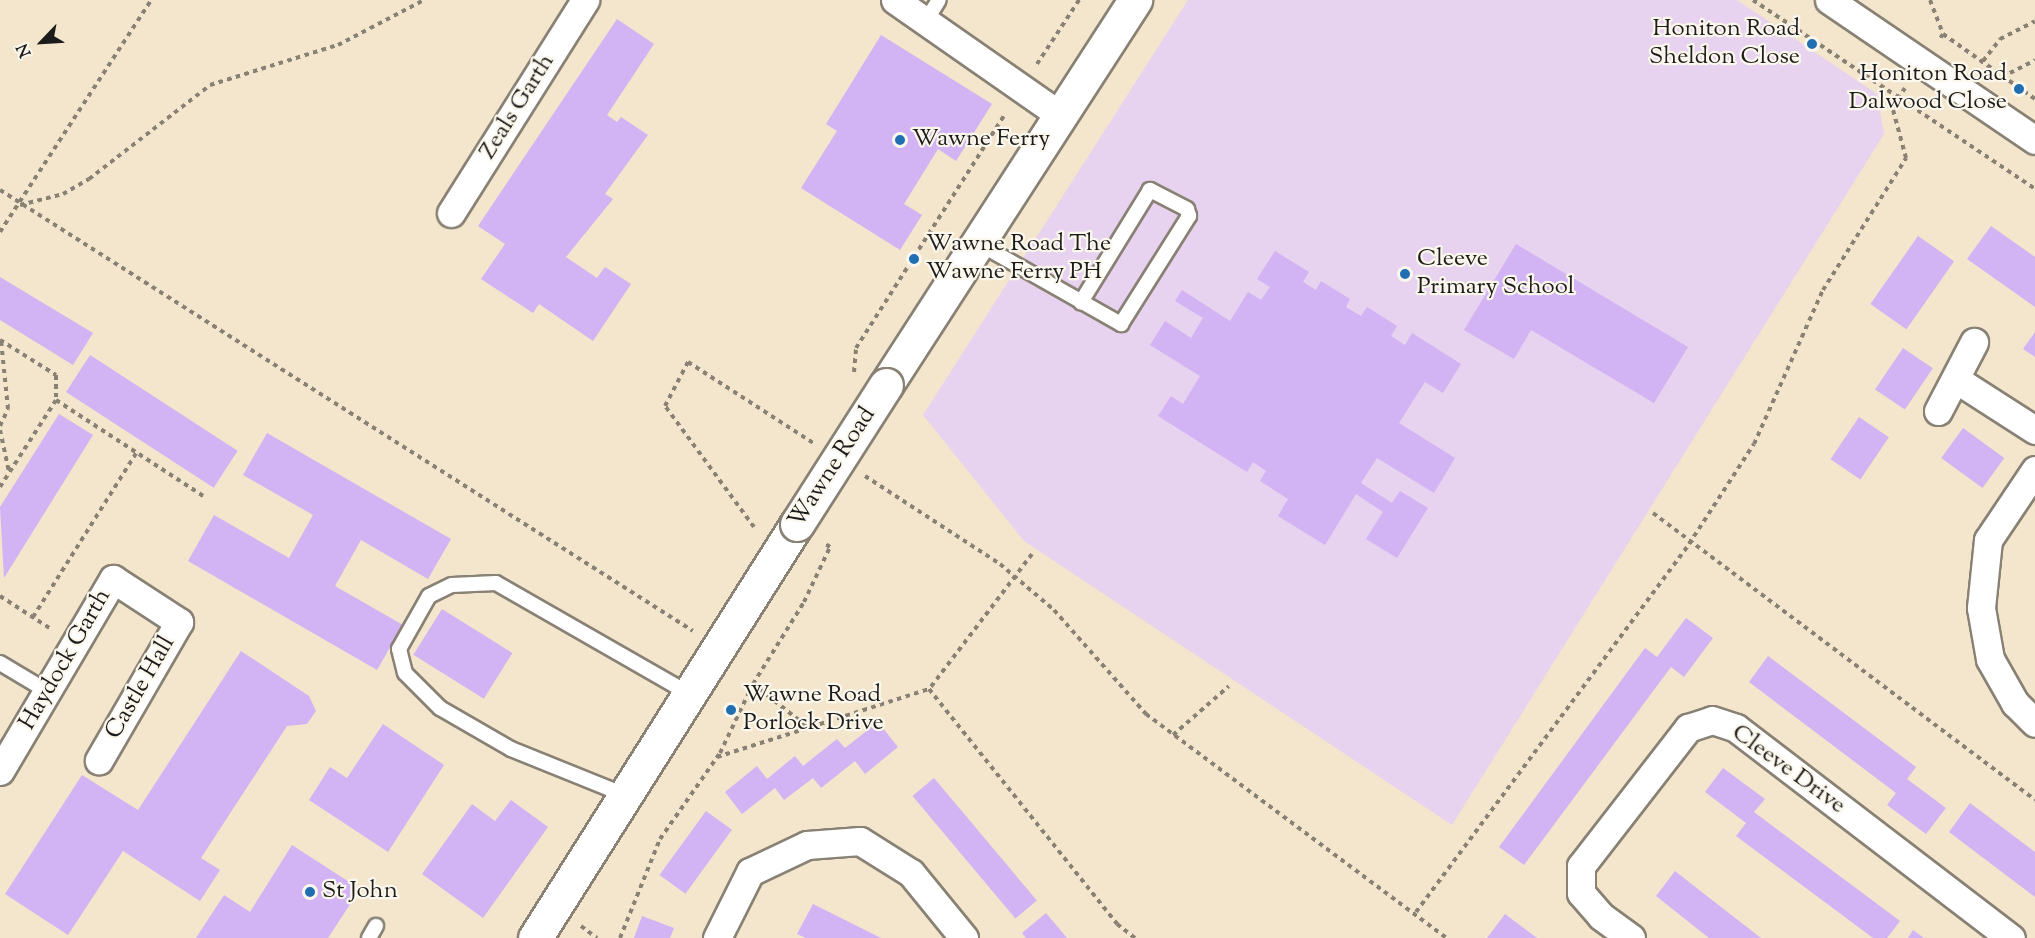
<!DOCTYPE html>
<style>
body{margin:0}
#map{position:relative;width:2035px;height:938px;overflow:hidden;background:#f3e6cc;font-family:"Sorts Mill Goudy",serif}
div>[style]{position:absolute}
.built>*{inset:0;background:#e7d2ef}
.building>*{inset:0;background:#d2b3f3;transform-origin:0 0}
.path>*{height:4px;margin-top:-2px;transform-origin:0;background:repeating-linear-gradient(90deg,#888174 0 4.5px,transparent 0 9px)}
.roads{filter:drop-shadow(2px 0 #888174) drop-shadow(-2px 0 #888174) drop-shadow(0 2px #888174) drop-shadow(0 -2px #888174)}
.service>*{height:14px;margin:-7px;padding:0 7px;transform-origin:7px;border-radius:7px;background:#fff}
.minor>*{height:27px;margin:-13.5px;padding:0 13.5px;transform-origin:13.5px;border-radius:13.5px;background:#fff}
.tertiary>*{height:33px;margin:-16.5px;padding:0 16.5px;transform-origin:16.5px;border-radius:16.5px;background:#fff}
.bridges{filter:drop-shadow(2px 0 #888174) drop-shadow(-2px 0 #888174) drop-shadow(0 2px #888174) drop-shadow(0 -2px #888174)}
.tertiary-bridge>*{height:33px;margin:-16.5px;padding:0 16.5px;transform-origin:16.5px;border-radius:16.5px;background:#fff}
.dots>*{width:16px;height:16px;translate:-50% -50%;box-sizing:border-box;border:3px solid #fbf7ec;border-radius:50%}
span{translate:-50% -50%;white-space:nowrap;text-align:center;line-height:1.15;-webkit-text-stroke:4.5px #fbf7ec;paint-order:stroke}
.poi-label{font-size:24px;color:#1c1c1c}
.right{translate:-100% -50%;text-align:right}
.left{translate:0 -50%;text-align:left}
.street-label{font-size:24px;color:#1c1c1c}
.north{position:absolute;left:12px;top:12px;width:60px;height:60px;-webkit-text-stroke:4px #fbf7ec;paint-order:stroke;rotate:245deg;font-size:16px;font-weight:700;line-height:24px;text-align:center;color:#1c1c1c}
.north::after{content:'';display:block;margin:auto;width:21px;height:27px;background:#1c1c1c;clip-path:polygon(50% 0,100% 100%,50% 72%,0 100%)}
</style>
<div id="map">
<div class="built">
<i style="clip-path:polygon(1188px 0,1737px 0,1877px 94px,1884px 134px,1452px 825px,1024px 541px,923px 415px)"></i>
</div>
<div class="building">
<i style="clip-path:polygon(617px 19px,654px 44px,607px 115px,617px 122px,621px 117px,648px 135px,605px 194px,613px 199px,566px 257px,597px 278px,605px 267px,631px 284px,593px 341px,539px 304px,533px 313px,481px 279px,505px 244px,478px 226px)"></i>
<i style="clip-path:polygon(881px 35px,992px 104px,956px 161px,938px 149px,904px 204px,922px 215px,900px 250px,801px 188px,837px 131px,826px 124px)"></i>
<i style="clip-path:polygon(1991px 226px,2035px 257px,2035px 307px,1967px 259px)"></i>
<i style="left:1918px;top:236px;width:44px;height:83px;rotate:35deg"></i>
<i style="clip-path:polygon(1516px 244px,1688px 347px,1654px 403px,1531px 330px,1514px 359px,1464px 330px)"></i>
<i style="clip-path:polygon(1275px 251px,1309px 272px,1303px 282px,1316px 290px,1321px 281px,1350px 299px,1346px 307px,1361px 316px,1367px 307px,1397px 326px,1391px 336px,1405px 345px,1412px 333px,1461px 364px,1443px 393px,1425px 382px,1399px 423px,1455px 458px,1434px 493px,1377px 458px,1361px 483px,1392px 503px,1400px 491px,1428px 508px,1397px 558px,1366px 539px,1383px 512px,1356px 494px,1325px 545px,1278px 516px,1288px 499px,1260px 481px,1266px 471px,1253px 462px,1247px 472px,1158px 416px,1171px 396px,1183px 404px,1200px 376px,1150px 345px,1165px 321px,1191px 338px,1203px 318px,1175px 301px,1182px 290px,1230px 321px,1248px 292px,1261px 300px,1270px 287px,1257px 279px)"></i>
<i style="clip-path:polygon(0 277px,93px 333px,73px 365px,0 320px)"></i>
<i style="clip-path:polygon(2035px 332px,2035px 357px,2023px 349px)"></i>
<i style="left:1903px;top:348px;width:36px;height:50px;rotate:34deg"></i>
<i style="left:90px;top:355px;width:176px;height:44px;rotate:33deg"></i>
<i style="clip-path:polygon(59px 414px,93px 435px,4px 578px,0 507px)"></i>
<i style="left:1859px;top:417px;width:36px;height:51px;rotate:34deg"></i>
<i style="left:1963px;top:428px;width:51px;height:37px;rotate:36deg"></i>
<i style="clip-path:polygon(267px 433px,451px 539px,428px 579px,361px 540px,335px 586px,403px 625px,377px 670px,188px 561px,214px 515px,289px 558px,313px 515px,243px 475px)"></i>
<i style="left:442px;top:609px;width:83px;height:54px;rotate:32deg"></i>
<i style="clip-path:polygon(1686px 618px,1713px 638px,1684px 677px,1671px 667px,1524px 865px,1499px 847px,1645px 648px,1657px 657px)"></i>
<i style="clip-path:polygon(241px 651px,309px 696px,316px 711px,307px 724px,287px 726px,201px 858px,220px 870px,200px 901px,123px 851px,68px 935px,5px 894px,82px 775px,138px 810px)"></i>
<i style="clip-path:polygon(1768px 656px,1916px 767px,1907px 779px,1946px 808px,1926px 834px,1887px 805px,1896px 793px,1749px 682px)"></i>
<i style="clip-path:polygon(878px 722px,898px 747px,865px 774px,855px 761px,821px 788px,813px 778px,784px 800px,775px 788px,742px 814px,725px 792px,757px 766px,767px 779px,795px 756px,803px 766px,837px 739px,845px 748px)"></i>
<i style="clip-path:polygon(383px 724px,444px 765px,388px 852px,309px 800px,330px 767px,347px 778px)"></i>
<i style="clip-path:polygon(1723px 768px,1765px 799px,1754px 812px,1900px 921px,1887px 938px,1873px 938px,1736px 836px,1746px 823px,1705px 792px)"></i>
<i style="left:934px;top:778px;width:160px;height:28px;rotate:50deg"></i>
<i style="clip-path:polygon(511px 800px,548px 827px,483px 918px,422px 874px,472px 804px,495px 821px)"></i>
<i style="clip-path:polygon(1970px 803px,2035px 852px,2035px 897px,1949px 832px)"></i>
<i style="left:706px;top:811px;width:32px;height:79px;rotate:36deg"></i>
<i style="clip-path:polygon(292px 845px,360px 889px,328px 938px,196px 938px,224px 895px,250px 912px)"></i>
<i style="clip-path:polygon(1675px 871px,1712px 900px,1761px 938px,1709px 938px,1656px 896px)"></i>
<i style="clip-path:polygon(813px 904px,881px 938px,806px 938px,797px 934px)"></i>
<i style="clip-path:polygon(1046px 913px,1067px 938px,1026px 938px,1022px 933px)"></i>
<i style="clip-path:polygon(1505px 914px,1537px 938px,1487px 938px)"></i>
<i style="clip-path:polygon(642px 916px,674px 928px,670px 938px,634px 938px)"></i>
<i style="clip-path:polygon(1913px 930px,1924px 938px,1908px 938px)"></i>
</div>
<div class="path">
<i style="left:1753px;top:0;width:339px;rotate:33.8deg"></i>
<i style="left:1930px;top:0;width:36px;rotate:69deg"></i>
<i style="left:1943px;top:34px;width:7px;rotate:124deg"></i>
<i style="left:1943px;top:34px;width:113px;rotate:35.2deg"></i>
<i style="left:1983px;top:61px;width:28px;rotate:-52deg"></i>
<i style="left:2000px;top:39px;width:39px;rotate:-27deg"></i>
<i style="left:1037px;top:64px;width:77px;rotate:-56.7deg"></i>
<i style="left:2002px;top:77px;width:37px;rotate:-27deg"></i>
<i style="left:0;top:190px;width:821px;rotate:32.47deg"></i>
<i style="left:20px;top:205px;width:44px;rotate:-14.3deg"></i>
<i style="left:63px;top:194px;width:30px;rotate:-30deg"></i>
<i style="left:89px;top:179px;width:153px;rotate:-37.8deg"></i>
<i style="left:210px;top:85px;width:134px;rotate:-17.4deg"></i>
<i style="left:338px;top:45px;width:97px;rotate:-27.6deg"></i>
<i style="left:0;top:232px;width:277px;rotate:-56.9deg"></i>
<i style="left:0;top:340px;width:66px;rotate:32deg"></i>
<i style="left:56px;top:375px;width:25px;rotate:90deg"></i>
<i style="left:56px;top:400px;width:178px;rotate:33.1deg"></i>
<i style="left:854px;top:372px;width:24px;rotate:-85deg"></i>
<i style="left:856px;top:348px;width:277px;rotate:-57.5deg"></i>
<i style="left:0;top:426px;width:19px;rotate:-65deg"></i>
<i style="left:8px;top:409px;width:69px;rotate:-95.8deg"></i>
<i style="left:0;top:430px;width:43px;rotate:77.9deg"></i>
<i style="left:865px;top:476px;width:161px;rotate:33.1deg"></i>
<i style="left:1000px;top:564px;width:71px;rotate:40.4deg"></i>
<i style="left:1054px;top:610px;width:139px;rotate:48.5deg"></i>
<i style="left:1146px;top:714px;width:375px;rotate:36.7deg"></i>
<i style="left:0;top:487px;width:103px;rotate:-57.2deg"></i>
<i style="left:1653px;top:513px;width:478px;rotate:36.9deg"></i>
<i style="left:754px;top:527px;width:150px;rotate:-126.3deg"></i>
<i style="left:665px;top:406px;width:50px;rotate:-62.4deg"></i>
<i style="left:688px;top:362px;width:149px;rotate:32.9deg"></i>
<i style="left:1032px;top:554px;width:170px;rotate:127.3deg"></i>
<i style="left:929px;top:689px;width:301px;rotate:51.3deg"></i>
<i style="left:1117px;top:924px;width:23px;rotate:38deg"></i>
<i style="left:0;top:596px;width:61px;rotate:32.9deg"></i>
<i style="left:33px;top:617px;width:195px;rotate:-57.8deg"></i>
<i style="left:753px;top:684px;width:71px;rotate:38.2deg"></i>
<i style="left:1173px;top:735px;width:74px;rotate:-41.2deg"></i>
<i style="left:717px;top:757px;width:223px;rotate:-17.8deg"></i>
<i style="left:1416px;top:912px;width:458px;rotate:-53.4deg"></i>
<i style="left:1689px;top:544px;width:119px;rotate:-57deg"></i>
<i style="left:1754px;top:444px;width:169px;rotate:-65.9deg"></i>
<i style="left:1823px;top:290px;width:156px;rotate:-57.8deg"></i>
<i style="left:1906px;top:158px;width:54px;rotate:-105.1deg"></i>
<i style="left:1892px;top:106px;width:22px;rotate:-54deg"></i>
<i style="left:581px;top:926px;width:20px;rotate:37deg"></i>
<i style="left:620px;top:938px;width:107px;rotate:-68deg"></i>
<i style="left:660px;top:839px;width:105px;rotate:-55.1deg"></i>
<i style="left:720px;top:753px;width:76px;rotate:-64.4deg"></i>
<i style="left:753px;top:684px;width:97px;rotate:-58.1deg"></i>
<i style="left:804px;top:602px;width:61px;rotate:-64.7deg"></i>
<i style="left:830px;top:547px;width:7px;rotate:-146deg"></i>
</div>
<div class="roads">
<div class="service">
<i style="left:927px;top:19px;width:22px;rotate:-58deg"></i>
<i style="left:976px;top:242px;width:167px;rotate:29.5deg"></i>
<i style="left:1121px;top:324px;width:128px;rotate:-57.8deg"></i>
<i style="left:1189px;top:216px;width:7px;rotate:-106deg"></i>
<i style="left:1187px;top:209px;width:42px;rotate:-152.8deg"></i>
<i style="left:1150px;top:190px;width:132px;rotate:121.6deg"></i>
<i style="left:0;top:663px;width:55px;rotate:30.8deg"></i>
<i style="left:625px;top:795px;width:123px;rotate:-158deg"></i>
<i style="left:511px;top:749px;width:82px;rotate:-150deg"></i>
<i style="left:440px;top:708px;width:49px;rotate:-135deg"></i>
<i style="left:405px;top:673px;width:25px;rotate:-104deg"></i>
<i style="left:399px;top:649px;width:61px;rotate:-60.5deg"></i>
<i style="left:429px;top:596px;width:25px;rotate:-26deg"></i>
<i style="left:452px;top:585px;width:44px;rotate:-2.6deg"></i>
<i style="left:496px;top:583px;width:224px;rotate:29.8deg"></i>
<i style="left:369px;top:938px;width:14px;rotate:-60deg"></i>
</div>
<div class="minor">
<i style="left:895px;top:0;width:201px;rotate:34.9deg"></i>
<i style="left:1829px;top:0;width:249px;rotate:34.2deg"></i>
<i style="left:451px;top:213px;width:252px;rotate:-57.8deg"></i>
<i style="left:1957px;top:380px;width:93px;rotate:32.7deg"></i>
<i style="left:1938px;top:411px;width:78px;rotate:-62.4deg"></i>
<i style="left:2035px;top:470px;width:84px;rotate:123.9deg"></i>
<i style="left:1988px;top:540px;width:68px;rotate:95.9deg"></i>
<i style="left:1981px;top:608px;width:52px;rotate:80deg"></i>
<i style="left:1990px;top:659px;width:51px;rotate:60.4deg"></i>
<i style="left:2015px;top:703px;width:28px;rotate:45deg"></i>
<i style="left:0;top:771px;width:223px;rotate:-59.5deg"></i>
<i style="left:113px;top:579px;width:79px;rotate:33.1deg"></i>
<i style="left:179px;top:622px;width:160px;rotate:120.1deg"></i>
<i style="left:717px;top:938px;width:74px;rotate:-63.4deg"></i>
<i style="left:750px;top:872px;width:63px;rotate:-25.3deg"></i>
<i style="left:807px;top:845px;width:53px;rotate:-4.3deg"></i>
<i style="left:860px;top:841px;width:60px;rotate:32.1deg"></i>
<i style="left:911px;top:873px;width:84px;rotate:50.8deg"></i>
<i style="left:1631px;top:938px;width:37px;rotate:-144deg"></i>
<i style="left:1601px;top:916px;width:30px;rotate:-131deg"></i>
<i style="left:1581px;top:893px;width:27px;rotate:-90deg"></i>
<i style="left:1581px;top:866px;width:175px;rotate:-52.2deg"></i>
<i style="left:1688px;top:728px;width:25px;rotate:-18deg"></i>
<i style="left:1712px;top:720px;width:25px;rotate:18deg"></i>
<i style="left:1736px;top:728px;width:346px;rotate:37.4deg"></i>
</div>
<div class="tertiary">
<i style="left:886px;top:385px;width:459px;rotate:-57.1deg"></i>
<i style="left:535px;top:938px;width:490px;rotate:-57.7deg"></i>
</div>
</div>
<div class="bridges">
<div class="tertiary-bridge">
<i style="left:797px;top:524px;width:165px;rotate:-57.4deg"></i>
</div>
</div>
<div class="dots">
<i style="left:1812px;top:44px;background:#1f6fb2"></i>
<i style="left:2019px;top:89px;background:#1f6fb2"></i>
<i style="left:900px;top:140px;background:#1f6fb2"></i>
<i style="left:914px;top:259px;background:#1f6fb2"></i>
<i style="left:1405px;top:274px;background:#1f6fb2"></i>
<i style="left:731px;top:710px;background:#1f6fb2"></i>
<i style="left:310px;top:892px;background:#1f6fb2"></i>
</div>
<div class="poi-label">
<span class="right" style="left:1800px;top:44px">Honiton Road<br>Sheldon Close</span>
<span class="right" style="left:2007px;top:89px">Honiton Road<br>Dalwood Close</span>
<span class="left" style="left:912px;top:140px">Wawne Ferry</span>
<span class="left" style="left:926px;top:259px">Wawne Road The<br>Wawne Ferry PH</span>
<span class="left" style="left:1417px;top:274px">Cleeve<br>Primary School</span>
<span class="left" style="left:743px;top:710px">Wawne Road<br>Porlock Drive</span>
<span class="left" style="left:322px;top:892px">St John</span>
</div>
<div class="street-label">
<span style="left:518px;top:107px;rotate:-58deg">Zeals Garth</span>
<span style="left:833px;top:468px;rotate:-57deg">Wawne Road</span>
<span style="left:66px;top:660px;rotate:-60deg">Haydock Garth</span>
<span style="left:141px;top:688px;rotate:-60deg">Castle Hall</span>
<span style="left:1788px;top:770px;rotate:36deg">Cleeve Drive</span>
</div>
<div class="north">N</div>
</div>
